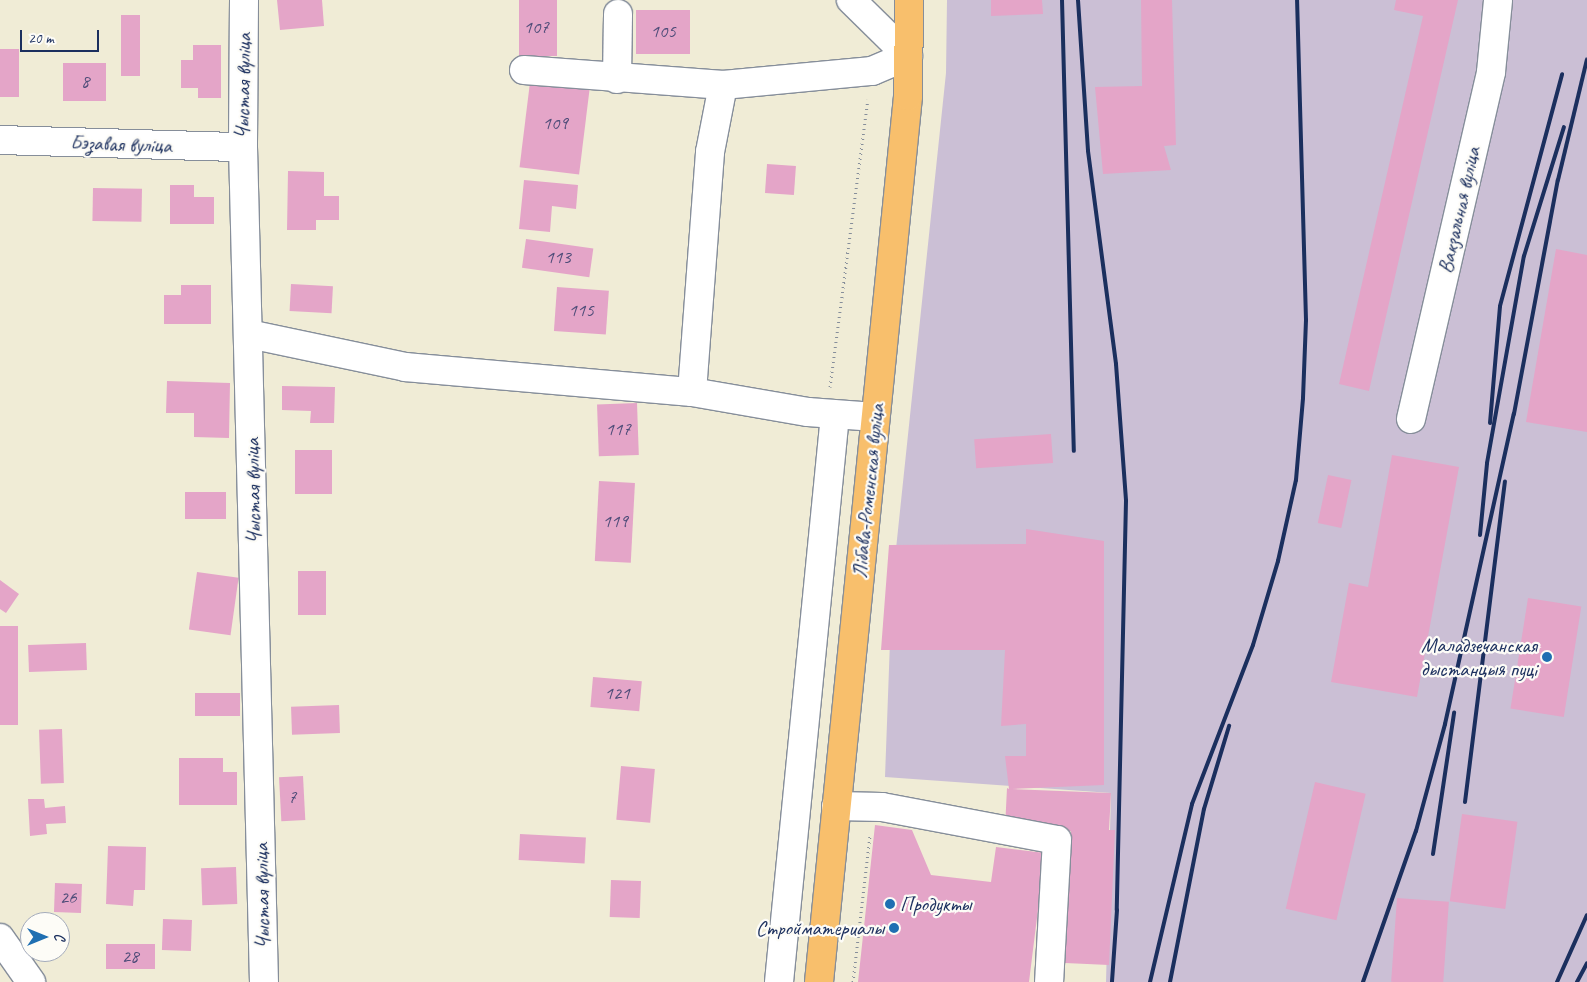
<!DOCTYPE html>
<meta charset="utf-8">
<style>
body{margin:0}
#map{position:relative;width:1587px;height:982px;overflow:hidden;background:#f0ecd6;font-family:Caveat,sans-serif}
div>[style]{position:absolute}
.industrial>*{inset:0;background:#cbbfd5}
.building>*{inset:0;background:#e4a5c8;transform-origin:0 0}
.path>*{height:3px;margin-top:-1.5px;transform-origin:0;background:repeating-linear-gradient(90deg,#868e9a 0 1px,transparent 0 5px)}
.roads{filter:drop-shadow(1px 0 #868e9a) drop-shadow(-1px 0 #868e9a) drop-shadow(0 1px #868e9a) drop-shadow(0 -1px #868e9a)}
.minor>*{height:28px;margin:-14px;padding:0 14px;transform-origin:14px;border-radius:14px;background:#fff}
.major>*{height:28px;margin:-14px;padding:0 14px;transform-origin:14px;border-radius:14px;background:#f8bf6c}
.rail>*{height:4px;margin:-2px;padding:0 2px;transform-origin:2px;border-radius:2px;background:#1b2f5e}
.dots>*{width:14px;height:14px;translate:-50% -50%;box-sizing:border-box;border:2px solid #fdfcf7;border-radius:50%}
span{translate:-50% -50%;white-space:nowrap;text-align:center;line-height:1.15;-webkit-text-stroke:4.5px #fdfcf7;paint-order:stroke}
.number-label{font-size:19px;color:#4d4c78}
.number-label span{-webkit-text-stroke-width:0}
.street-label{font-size:21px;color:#1b2f5e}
.poi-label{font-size:21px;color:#1b2f5e}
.right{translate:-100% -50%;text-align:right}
.left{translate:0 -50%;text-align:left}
.north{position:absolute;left:20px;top:912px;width:50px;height:50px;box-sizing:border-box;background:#fdfcf7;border:1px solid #a3aaba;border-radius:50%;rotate:90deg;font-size:14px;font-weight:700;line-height:20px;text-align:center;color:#1b2f5e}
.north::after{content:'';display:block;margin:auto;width:18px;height:22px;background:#1f6fb2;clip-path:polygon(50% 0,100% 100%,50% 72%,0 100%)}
.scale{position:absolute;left:20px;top:30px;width:79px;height:22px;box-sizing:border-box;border:2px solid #1b2f5e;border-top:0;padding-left:6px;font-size:15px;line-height:18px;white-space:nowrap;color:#1b2f5e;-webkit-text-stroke:4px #fdfcf7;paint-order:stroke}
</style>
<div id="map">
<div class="industrial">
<i style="clip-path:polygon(947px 0,1587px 0,1587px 982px,1106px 982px,1111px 793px,885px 777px,892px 587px,946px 73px)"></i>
</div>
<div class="building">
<i style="clip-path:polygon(277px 0,322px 0,324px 26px,280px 30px)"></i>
<i style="left:519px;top:0;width:38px;height:56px"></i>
<i style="clip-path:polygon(991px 0,1042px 0,1043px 14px,991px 16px)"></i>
<i style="clip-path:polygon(1141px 0,1172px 0,1176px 145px,1164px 146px,1171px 170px,1103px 174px,1095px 87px,1142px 86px)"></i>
<i style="clip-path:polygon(1396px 0,1458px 0,1369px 391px,1339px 384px,1423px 16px,1394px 10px)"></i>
<i style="left:690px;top:10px;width:44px;height:54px;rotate:90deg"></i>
<i style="left:121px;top:15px;width:19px;height:61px"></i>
<i style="clip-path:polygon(193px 45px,221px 45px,221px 98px,198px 98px,198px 88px,181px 88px,181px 60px,193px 60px)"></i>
<i style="left:0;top:49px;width:19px;height:48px"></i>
<i style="left:63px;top:63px;width:43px;height:38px"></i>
<i style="left:531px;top:74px;width:60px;height:94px;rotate:7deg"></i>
<i style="left:767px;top:164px;width:29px;height:29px;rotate:4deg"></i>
<i style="clip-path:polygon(288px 171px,324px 172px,324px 196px,339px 196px,339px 220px,316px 220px,316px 230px,287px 230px)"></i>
<i style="clip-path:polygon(524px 180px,578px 185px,576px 209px,552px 206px,550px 232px,519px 229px)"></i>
<i style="clip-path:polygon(170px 185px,194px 185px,194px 197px,214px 197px,214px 224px,170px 224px)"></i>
<i style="left:93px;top:188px;width:49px;height:33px;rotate:1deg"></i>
<i style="left:526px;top:239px;width:68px;height:29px;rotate:8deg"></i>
<i style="clip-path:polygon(1556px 249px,1587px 255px,1587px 432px,1526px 422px)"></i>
<i style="left:291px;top:284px;width:42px;height:27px;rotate:3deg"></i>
<i style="clip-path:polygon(181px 285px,211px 285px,211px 324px,164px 324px,164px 295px,181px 295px)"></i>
<i style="left:557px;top:287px;width:52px;height:44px;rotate:4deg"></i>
<i style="clip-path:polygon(167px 381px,230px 383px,229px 438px,194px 437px,194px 413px,166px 413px)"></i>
<i style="clip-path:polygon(282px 386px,335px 387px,334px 423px,310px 423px,311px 411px,282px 410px)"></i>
<i style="left:637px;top:403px;width:52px;height:40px;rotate:88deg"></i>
<i style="left:1051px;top:434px;width:29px;height:77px;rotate:86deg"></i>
<i style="left:295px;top:450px;width:37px;height:44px"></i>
<i style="clip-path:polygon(1392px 455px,1459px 467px,1417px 697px,1331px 682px,1349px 583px,1368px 587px)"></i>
<i style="left:1328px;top:475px;width:24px;height:49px;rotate:12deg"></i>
<i style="left:599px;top:481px;width:36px;height:80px;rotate:3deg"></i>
<i style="left:226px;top:492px;width:27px;height:41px;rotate:90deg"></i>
<i style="clip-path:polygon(1026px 529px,1104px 541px,1104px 785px,1012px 789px,1111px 793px,1109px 830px,1115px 830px,1109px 965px,1065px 963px,1071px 831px,1005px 828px,1007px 788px,1009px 789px,1005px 756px,1026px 756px,1026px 724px,1001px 726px,1005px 650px,881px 650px,889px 545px,1026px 544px)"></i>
<i style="left:326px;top:571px;width:44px;height:28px;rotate:90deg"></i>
<i style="left:197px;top:572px;width:42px;height:58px;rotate:8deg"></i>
<i style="clip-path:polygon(0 580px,19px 594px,6px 613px,0 609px)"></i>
<i style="left:1528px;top:598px;width:54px;height:112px;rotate:9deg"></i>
<i style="left:0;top:626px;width:18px;height:99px"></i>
<i style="left:86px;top:643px;width:27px;height:58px;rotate:88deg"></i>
<i style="left:593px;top:677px;width:49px;height:30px;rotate:5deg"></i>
<i style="left:195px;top:693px;width:45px;height:23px"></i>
<i style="left:339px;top:705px;width:28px;height:48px;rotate:88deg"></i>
<i style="left:62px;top:729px;width:54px;height:23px;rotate:88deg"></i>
<i style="clip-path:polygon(179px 758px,223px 758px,223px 772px,237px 772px,237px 805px,179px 805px)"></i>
<i style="left:621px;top:766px;width:34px;height:54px;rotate:5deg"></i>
<i style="left:303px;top:776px;width:44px;height:24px;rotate:87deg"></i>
<i style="left:1315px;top:782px;width:52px;height:130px;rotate:13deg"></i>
<i style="clip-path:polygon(28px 799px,44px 799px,45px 808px,65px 806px,66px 823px,46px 824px,47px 834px,30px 836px)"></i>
<i style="left:1462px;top:814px;width:56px;height:88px;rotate:8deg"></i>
<i style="clip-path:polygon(875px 825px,912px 830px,931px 875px,991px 882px,996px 847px,1045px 853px,1029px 982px,858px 982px)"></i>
<i style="left:520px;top:834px;width:66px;height:26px;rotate:3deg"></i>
<i style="clip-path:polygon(108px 846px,146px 847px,145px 890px,134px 890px,133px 906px,106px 904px)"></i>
<i style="left:236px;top:867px;width:37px;height:35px;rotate:88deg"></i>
<i style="left:611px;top:880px;width:30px;height:37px;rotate:2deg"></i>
<i style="left:55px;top:883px;width:27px;height:29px;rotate:2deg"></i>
<i style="left:1397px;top:898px;width:52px;height:84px;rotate:4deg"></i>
<i style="left:163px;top:919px;width:29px;height:31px;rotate:2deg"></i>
<i style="left:106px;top:944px;width:49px;height:25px"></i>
</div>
<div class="path">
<i style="left:830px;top:387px;width:290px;rotate:-82.5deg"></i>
<i style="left:853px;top:982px;width:149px;rotate:-83.4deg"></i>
</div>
<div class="roads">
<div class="minor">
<i style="left:244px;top:0;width:147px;rotate:90.4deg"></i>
<i style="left:243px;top:147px;width:835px;rotate:88.56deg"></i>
<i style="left:524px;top:70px;width:200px;rotate:4.3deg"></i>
<i style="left:723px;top:85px;width:150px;rotate:-5.4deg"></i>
<i style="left:872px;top:71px;width:39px;rotate:-23deg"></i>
<i style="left:908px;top:56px;width:80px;rotate:-135.5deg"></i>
<i style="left:617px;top:79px;width:65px;rotate:-89.1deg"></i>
<i style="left:0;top:140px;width:243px;rotate:1.7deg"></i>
<i style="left:249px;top:334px;width:159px;rotate:11.9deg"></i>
<i style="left:405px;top:367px;width:288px;rotate:5deg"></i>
<i style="left:692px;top:392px;width:118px;rotate:9.8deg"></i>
<i style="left:808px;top:412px;width:67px;rotate:4.3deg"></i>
<i style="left:692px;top:392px;width:241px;rotate:-85.7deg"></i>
<i style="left:710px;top:152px;width:68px;rotate:-79deg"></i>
<i style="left:1411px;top:419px;width:356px;rotate:-77deg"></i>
<i style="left:1491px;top:72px;width:72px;rotate:-84.4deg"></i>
<i style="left:836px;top:806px;width:46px;rotate:1.2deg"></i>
<i style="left:882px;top:807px;width:178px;rotate:10.7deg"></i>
<i style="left:1057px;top:840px;width:142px;rotate:93.2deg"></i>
<i style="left:0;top:938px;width:54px;rotate:54.8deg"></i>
<i style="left:779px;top:982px;width:570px;rotate:-84.36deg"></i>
</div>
<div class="major">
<i style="left:819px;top:982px;width:890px;rotate:-84.26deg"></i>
<i style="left:908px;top:96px;width:96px;rotate:-89.4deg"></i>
</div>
</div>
<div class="rail">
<i style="left:1062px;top:0;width:451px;rotate:88.5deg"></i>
<i style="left:1078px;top:0;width:151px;rotate:86.2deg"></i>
<i style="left:1088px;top:151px;width:215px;rotate:82.5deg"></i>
<i style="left:1116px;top:364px;width:137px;rotate:85.8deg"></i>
<i style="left:1126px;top:501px;width:409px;rotate:91.3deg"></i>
<i style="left:1117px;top:910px;width:72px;rotate:94deg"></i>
<i style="left:1490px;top:423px;width:117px;rotate:-85.1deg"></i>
<i style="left:1500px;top:306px;width:240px;rotate:-75deg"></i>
<i style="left:1480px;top:535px;width:72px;rotate:-84.4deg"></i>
<i style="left:1487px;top:463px;width:210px;rotate:-79.9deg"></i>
<i style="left:1524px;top:256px;width:135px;rotate:-72.8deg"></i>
<i style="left:1465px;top:802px;width:323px;rotate:-82.9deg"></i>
<i style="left:1433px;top:854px;width:143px;rotate:-81.5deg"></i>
<i style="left:1150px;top:982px;width:183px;rotate:-76.7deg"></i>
<i style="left:1192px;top:804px;width:170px;rotate:-69deg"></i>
<i style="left:1253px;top:645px;width:88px;rotate:-73.4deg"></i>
<i style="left:1278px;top:561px;width:83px;rotate:-77.5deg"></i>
<i style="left:1296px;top:480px;width:82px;rotate:-85.1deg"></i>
<i style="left:1303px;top:398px;width:78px;rotate:-87.8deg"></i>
<i style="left:1306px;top:320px;width:320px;rotate:-91.6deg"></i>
<i style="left:1170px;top:982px;width:176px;rotate:-78.9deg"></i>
<i style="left:1204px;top:809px;width:87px;rotate:-73.2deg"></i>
<i style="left:1363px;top:982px;width:160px;rotate:-70.7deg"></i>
<i style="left:1416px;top:831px;width:111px;rotate:-74.8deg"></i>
<i style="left:1445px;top:724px;width:318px;rotate:-77.5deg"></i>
<i style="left:1514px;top:414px;width:238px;rotate:-79.4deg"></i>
<i style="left:1558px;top:180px;width:124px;rotate:-76.5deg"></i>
<i style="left:1557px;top:982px;width:73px;rotate:-65.9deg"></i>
<i style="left:1577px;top:982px;width:21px;rotate:-62deg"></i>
</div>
<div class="dots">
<i style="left:1547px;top:657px;background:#1f6fb2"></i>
<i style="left:890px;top:904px;background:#1f6fb2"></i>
<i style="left:894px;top:928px;background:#1f6fb2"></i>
</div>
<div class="number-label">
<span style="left:536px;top:28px">107</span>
<span style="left:663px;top:32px">105</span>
<span style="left:85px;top:82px">8</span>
<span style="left:555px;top:124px">109</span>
<span style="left:558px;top:258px">113</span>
<span style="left:581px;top:311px">115</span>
<span style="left:618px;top:430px">117</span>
<span style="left:615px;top:522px">119</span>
<span style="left:617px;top:694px">121</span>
<span style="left:292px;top:798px">7</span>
<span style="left:68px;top:898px">26</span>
<span style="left:130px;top:957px">28</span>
</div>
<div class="street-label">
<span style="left:243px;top:86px;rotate:-89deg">Чыстая вуліца</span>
<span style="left:121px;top:144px;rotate:2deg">Бэзавая вуліца</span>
<span style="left:1459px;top:210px;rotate:-77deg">Вакзальная вуліца</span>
<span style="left:253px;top:491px;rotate:-91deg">Чыстая вуліца</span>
<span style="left:868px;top:491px;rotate:-84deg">Лібава-Роменская вуліца</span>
<span style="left:262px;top:896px;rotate:-91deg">Чыстая вуліца</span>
</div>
<div class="poi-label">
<span class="right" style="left:1537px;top:657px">Маладзечанская<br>дыстанцыя пуці</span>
<span class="left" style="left:900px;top:904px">Продукты</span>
<span class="right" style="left:884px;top:928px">Стройматериалы</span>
</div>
<div class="north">С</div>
<div class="scale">20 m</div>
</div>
